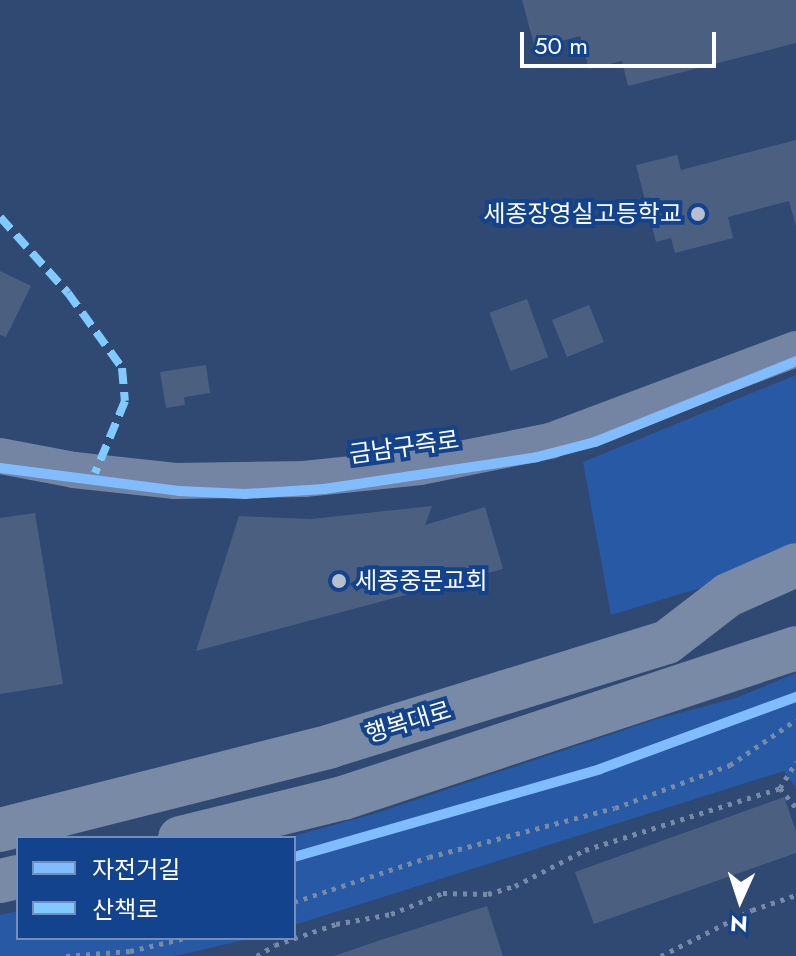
<!DOCTYPE html>
<meta charset="utf-8">
<style>
body{margin:0}
#map{position:relative;width:796px;height:956px;overflow:hidden;background:#304972;font-family:Jost,"Noto Sans KR",sans-serif}
div>[style]{position:absolute}
.green>*{inset:0;background:#2759a5}
.building>*{inset:0;background:#4b6080;transform-origin:0 0}
.path>*{height:5px;margin-top:-2.5px;transform-origin:0;background:repeating-linear-gradient(90deg,#778aa6 0 4px,transparent 0 10px)}
.secondary>*{height:36px;margin:-18px;padding:0 18px;transform-origin:18px;border-radius:18px;background:#7385a2}
.trunk>*{height:44px;margin:-22px;padding:0 22px;transform-origin:22px;border-radius:22px;background:#788aa5}
.quiet>*{height:8px;margin-top:-4px;transform-origin:0;background:repeating-linear-gradient(90deg,#80caff 0 16px,transparent 0 24px)}
.cycleway>*{height:10px;margin:-5px;padding:0 5px;transform-origin:5px;border-radius:5px;background:#80bcff}
.dots>*{width:22px;height:22px;translate:-50% -50%;box-sizing:border-box;border:4px solid #14438e;border-radius:50%}
span{translate:-50% -50%;white-space:nowrap;text-align:center;line-height:1.15;-webkit-text-stroke:8px #14438e;paint-order:stroke}
.poi-label{font-size:24px;color:#fff}
.right{translate:-100% -50%;text-align:right}
.left{translate:0 -50%;text-align:left}
.street-label{font-size:24px;color:#fff}
.legend{position:absolute;left:16px;top:836px;width:280px;height:104px;box-sizing:border-box;background:#14438e;border:2px solid #728ebb;margin:0;padding:10px 14px;list-style:none;font-size:24px;color:#fff}
.legend li{display:flex;align-items:center;gap:16px;height:40px}
.legend b{width:40px;border:2px solid #728ebb}
.north{position:absolute;left:700px;top:860px;width:80px;height:80px;-webkit-text-stroke:6px #14438e;paint-order:stroke;rotate:183deg;font-size:22px;font-weight:700;line-height:32px;text-align:center;color:#fff}
.north::after{content:'';display:block;margin:auto;width:28px;height:36px;background:#fff;clip-path:polygon(50% 0,100% 100%,50% 72%,0 100%)}
.scale{position:absolute;left:520px;top:32px;width:196px;height:36px;box-sizing:border-box;border:4px solid #fff;border-top:0;padding-left:10px;font-size:24px;line-height:28px;white-space:nowrap;color:#fff;-webkit-text-stroke:6px #14438e;paint-order:stroke}
</style>
<div id="map">
<div class="green">
<i style="clip-path:polygon(796px 375px,796px 559px,611px 615px,583px 462px)"></i>
<i style="clip-path:polygon(796px 673px,796px 788px,784px 771px,294px 925px,294px 838px,286px 838px,374px 814px,657px 719px,736px 698px)"></i>
<i style="clip-path:polygon(18px 911px,18px 938px,253px 938px,175px 956px,0 956px,0 915px)"></i>
</div>
<div class="building">
<i style="clip-path:polygon(522px 0,796px 0,796px 43px,628px 86px,622px 61px,589px 69px,580px 36px,535px 48px)"></i>
<i style="clip-path:polygon(796px 140px,796px 226px,789px 201px,728px 217px,733px 238px,675px 253px,671px 238px,656px 242px,636px 165px,677px 155px,681px 170px)"></i>
<i style="clip-path:polygon(0 271px,31px 286px,6px 337px,0 335px)"></i>
<i style="left:527px;top:299px;width:62px;height:40px;rotate:70deg"></i>
<i style="left:589px;top:305px;width:40px;height:40px;rotate:68deg"></i>
<i style="clip-path:polygon(206px 365px,210px 393px,184px 397px,185px 405px,166px 408px,160px 372px)"></i>
<i style="clip-path:polygon(432px 506px,425px 525px,485px 507px,503px 569px,196px 651px,239px 516px,311px 519px)"></i>
<i style="clip-path:polygon(35px 513px,63px 684px,0 694px,0 518px)"></i>
<i style="clip-path:polygon(784px 797px,796px 831px,796px 853px,594px 924px,575px 872px)"></i>
<i style="clip-path:polygon(487px 906px,503px 956px,334px 956px,381px 940px)"></i>
</div>
<div class="path">
<i style="left:780px;top:788px;width:26px;rotate:51deg"></i>
<i style="left:294px;top:902px;width:142px;rotate:-18.4deg"></i>
<i style="left:429px;top:857px;width:192px;rotate:-14.8deg"></i>
<i style="left:615px;top:808px;width:123px;rotate:-20.5deg"></i>
<i style="left:730px;top:765px;width:80px;rotate:-34.3deg"></i>
<i style="left:66px;top:956px;width:64px;rotate:-4.5deg"></i>
<i style="left:130px;top:951px;width:57px;rotate:-13.3deg"></i>
<i style="left:257px;top:956px;width:21px;rotate:-31deg"></i>
<i style="left:275px;top:945px;width:65px;rotate:-19deg"></i>
<i style="left:336px;top:924px;width:56px;rotate:-10.3deg"></i>
<i style="left:391px;top:914px;width:56px;rotate:-22deg"></i>
<i style="left:443px;top:893px;width:45px;rotate:1.3deg"></i>
<i style="left:488px;top:894px;width:28px;rotate:-17deg"></i>
<i style="left:515px;top:886px;width:79px;rotate:-27.2deg"></i>
<i style="left:585px;top:850px;width:205px;rotate:-17.6deg"></i>
<i style="left:780px;top:788px;width:31px;rotate:-58deg"></i>
<i style="left:661px;top:956px;width:102px;rotate:-26.8deg"></i>
<i style="left:752px;top:910px;width:46px;rotate:-18.8deg"></i>
</div>
<div class="secondary">
<i style="left:0;top:456px;width:75px;rotate:10.7deg"></i>
<i style="left:74px;top:470px;width:102px;rotate:6.2deg"></i>
<i style="left:175px;top:481px;width:129px;rotate:-0.9deg"></i>
<i style="left:304px;top:479px;width:117px;rotate:-5.9deg"></i>
<i style="left:420px;top:467px;width:133px;rotate:-11.3deg"></i>
<i style="left:550px;top:441px;width:263px;rotate:-20.5deg"></i>
</div>
<div class="trunk">
<i style="left:0;top:830px;width:341px;rotate:-14.2deg"></i>
<i style="left:331px;top:746px;width:352px;rotate:-17.2deg"></i>
<i style="left:667px;top:642px;width:77px;rotate:-37.6deg"></i>
<i style="left:728px;top:595px;width:74px;rotate:-23.8deg"></i>
<i style="left:180px;top:838px;width:168px;rotate:-13.8deg"></i>
<i style="left:343px;top:798px;width:477px;rotate:-18.3deg"></i>
<i style="left:0;top:881px;width:18px;rotate:-13deg"></i>
</div>
<div class="quiet">
<i style="left:0;top:217px;width:102px;rotate:48.2deg"></i>
<i style="left:68px;top:293px;width:92px;rotate:54.2deg"></i>
<i style="left:122px;top:368px;width:33px;rotate:85deg"></i>
<i style="left:125px;top:401px;width:78px;rotate:112.6deg"></i>
</div>
<div class="cycleway">
<i style="left:0;top:468px;width:180px;rotate:7.3deg"></i>
<i style="left:179px;top:491px;width:66px;rotate:2.6deg"></i>
<i style="left:245px;top:494px;width:79px;rotate:-3.6deg"></i>
<i style="left:324px;top:489px;width:215px;rotate:-8.5deg"></i>
<i style="left:537px;top:457px;width:60px;rotate:-14.5deg"></i>
<i style="left:595px;top:442px;width:217px;rotate:-21.9deg"></i>
<i style="left:294px;top:857px;width:318px;rotate:-16deg"></i>
<i style="left:600px;top:769px;width:209px;rotate:-20.2deg"></i>
</div>
<div class="dots">
<i style="left:698px;top:214px;background:#b7bfce"></i>
<i style="left:339px;top:581px;background:#b7bfce"></i>
</div>
<div class="poi-label">
<span class="right" style="left:682px;top:214px">세종장영실고등학교</span>
<span class="left" style="left:355px;top:581px">세종중문교회</span>
</div>
<div class="street-label">
<span style="left:404px;top:447px;rotate:-8deg">금남구즉로</span>
<span style="left:408px;top:722px;rotate:-17deg">행복대로</span>
</div>
<ul class="legend">
<li><b style="height:10px;background:#80bcff"></b>자전거길</li>
<li><b style="height:10px;background:#80caff"></b>산책로</li>
</ul>
<div class="north">N</div>
<div class="scale">50 m</div>
</div>
